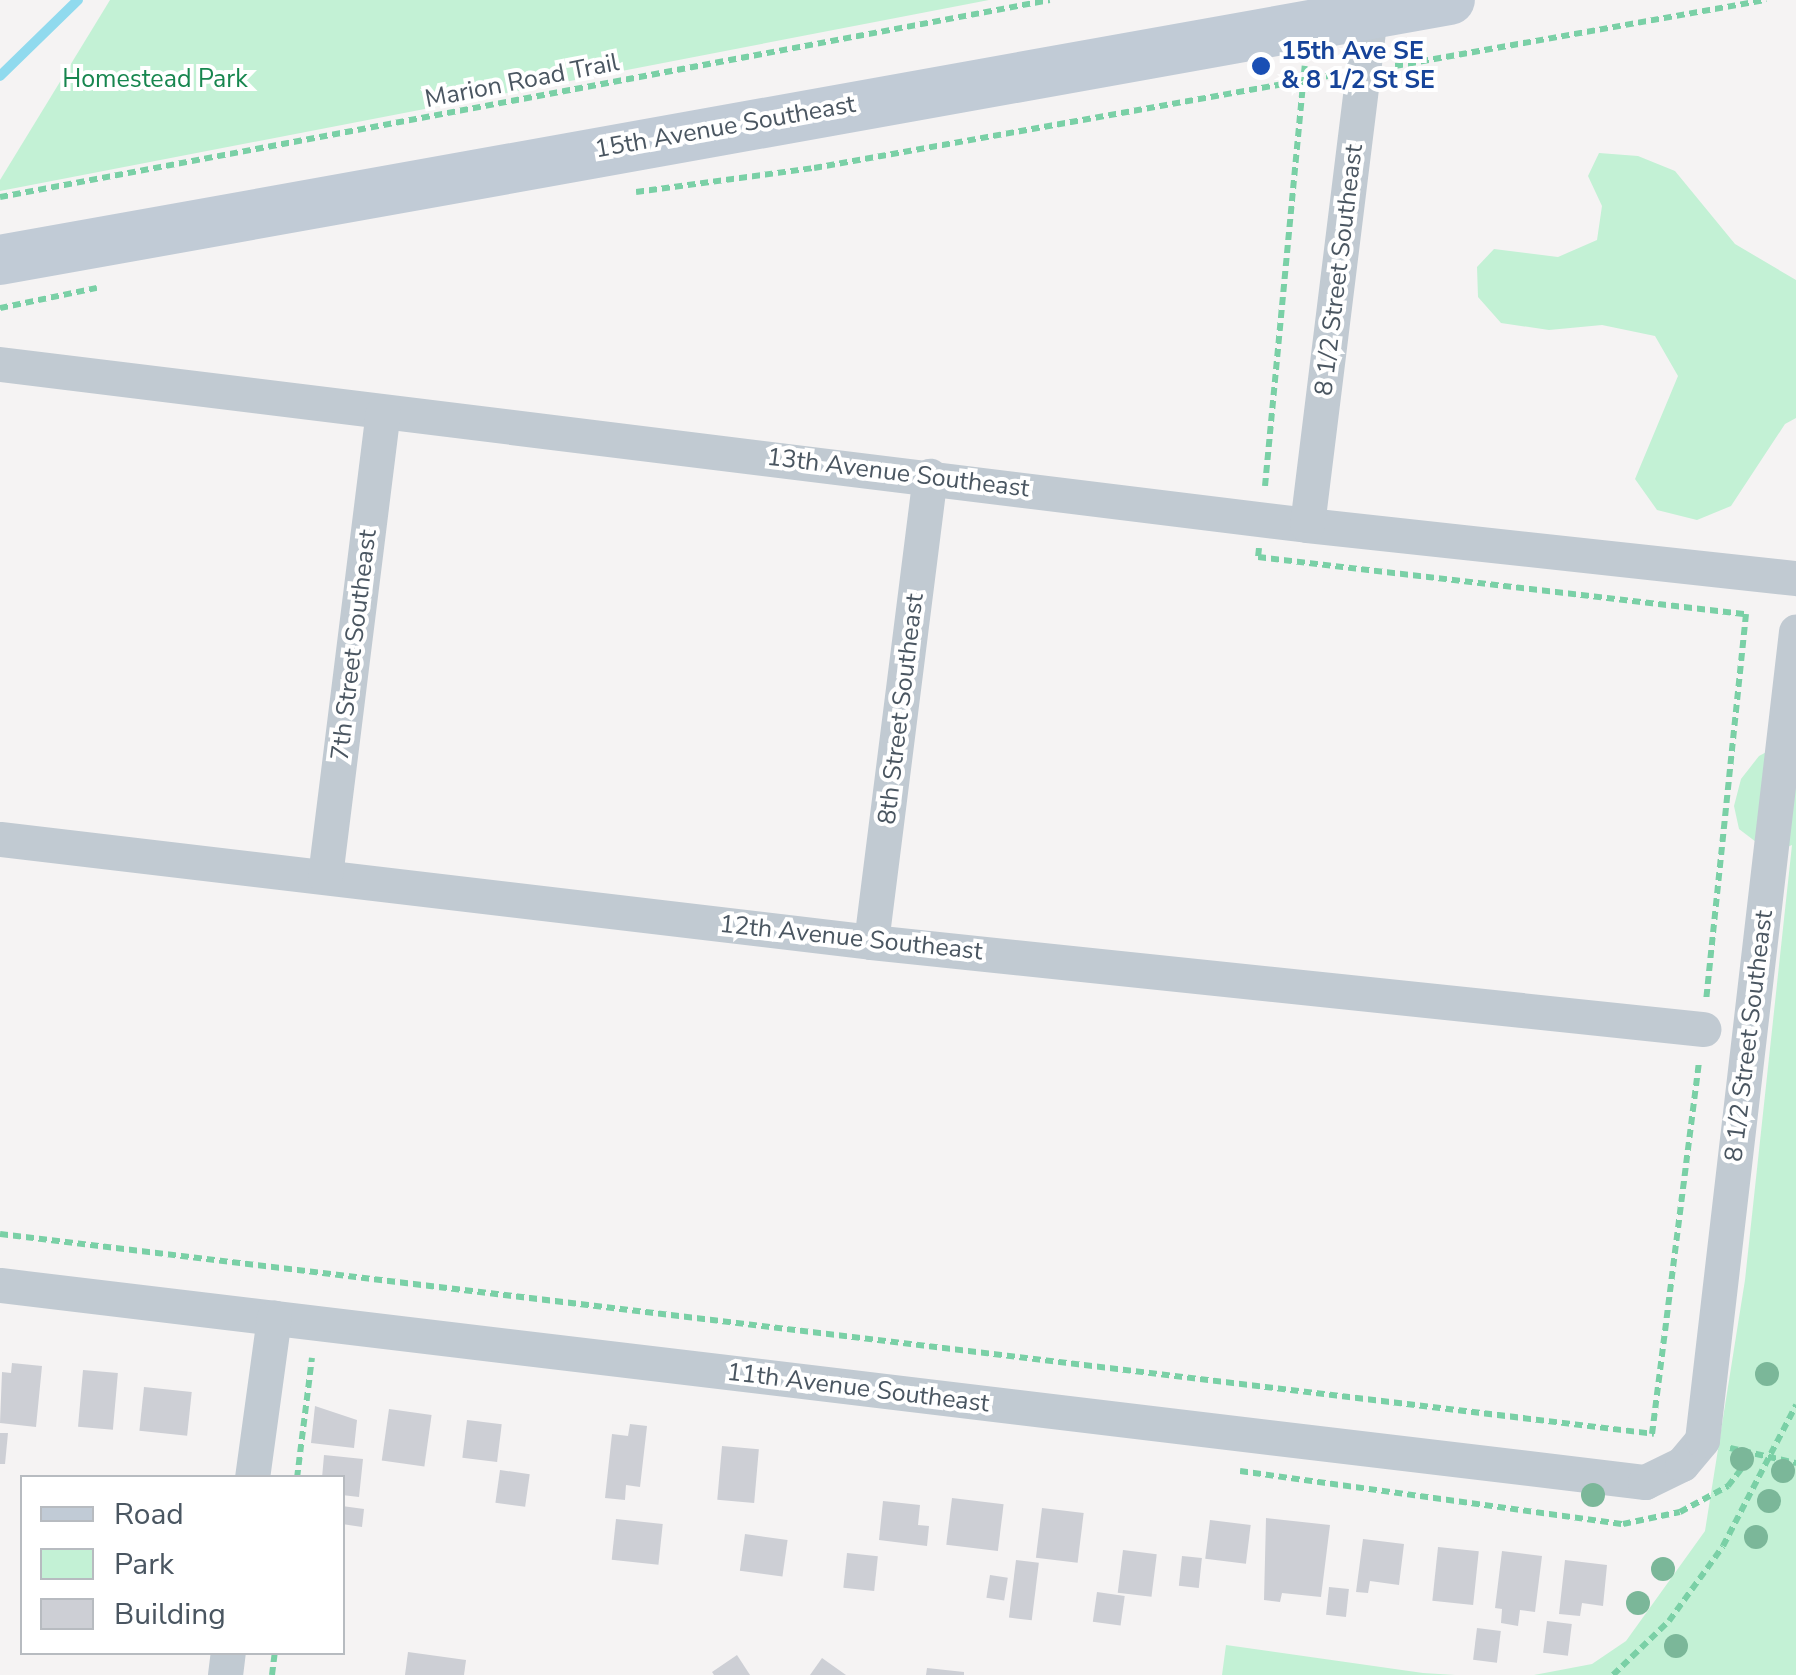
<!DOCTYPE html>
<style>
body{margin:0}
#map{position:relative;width:1796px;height:1675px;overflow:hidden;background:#f5f3f3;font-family:"Nunito Sans",sans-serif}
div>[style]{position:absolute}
.green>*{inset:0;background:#c3f1d5}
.stream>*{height:10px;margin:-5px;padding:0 5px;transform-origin:5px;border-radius:5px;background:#90daee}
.building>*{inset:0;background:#cdcfd5;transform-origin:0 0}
.path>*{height:6px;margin-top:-3px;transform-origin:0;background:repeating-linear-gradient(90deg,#7ad0a6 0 8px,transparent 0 13px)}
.minor>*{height:35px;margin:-17.5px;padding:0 17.5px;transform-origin:17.5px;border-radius:17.5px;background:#c1cad2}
.secondary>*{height:50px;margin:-25px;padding:0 25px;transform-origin:25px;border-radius:25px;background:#c1cbd6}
.trees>*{width:24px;height:24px;margin:-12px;border-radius:50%;background:#7bb799}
.dots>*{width:28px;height:28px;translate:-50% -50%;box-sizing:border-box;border:5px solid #fff;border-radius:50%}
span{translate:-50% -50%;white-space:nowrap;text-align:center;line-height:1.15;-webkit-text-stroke:8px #fff;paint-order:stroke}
.transit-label{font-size:25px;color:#164399;font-weight:700}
.left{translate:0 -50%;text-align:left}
.park-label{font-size:25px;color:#17864f}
.street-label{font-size:25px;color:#4a5661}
.legend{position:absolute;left:20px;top:1475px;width:325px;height:180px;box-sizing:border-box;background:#fff;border:2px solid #b7bbc0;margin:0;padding:12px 18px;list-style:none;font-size:30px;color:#4a5661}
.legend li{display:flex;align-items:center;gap:20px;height:50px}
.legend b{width:50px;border:2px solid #b7bbc0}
</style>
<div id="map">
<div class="green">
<i style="clip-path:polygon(110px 0,989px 0,0 191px,0 180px)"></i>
<i style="clip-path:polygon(1599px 153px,1638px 156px,1675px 171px,1735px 244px,1796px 280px,1796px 418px,1785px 424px,1731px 506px,1697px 520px,1657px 510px,1635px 479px,1678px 376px,1655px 336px,1602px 325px,1549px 330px,1501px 323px,1478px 297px,1477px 267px,1494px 249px,1558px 257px,1597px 240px,1602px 206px,1588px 176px)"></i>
<i style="clip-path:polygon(1796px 736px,1796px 1675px,1534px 1675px,1592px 1664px,1626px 1641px,1705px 1531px,1745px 1280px,1792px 845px,1782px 849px,1756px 842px,1739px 829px,1734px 806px,1741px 779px,1759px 756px)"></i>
<i style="clip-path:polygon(1226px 1645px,1423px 1673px,1455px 1675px,1222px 1675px)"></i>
</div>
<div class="stream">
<i style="left:0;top:76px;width:109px;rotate:-44.3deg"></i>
</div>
<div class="building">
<i style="clip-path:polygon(12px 1363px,42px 1366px,36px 1427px,0 1423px,2px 1372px,11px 1373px)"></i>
<i style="left:83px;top:1370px;width:35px;height:57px;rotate:5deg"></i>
<i style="left:144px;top:1387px;width:48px;height:44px;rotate:6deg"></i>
<i style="clip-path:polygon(315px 1406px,357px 1420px,354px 1448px,311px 1443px)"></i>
<i style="left:389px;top:1409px;width:43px;height:52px;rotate:8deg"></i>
<i style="left:467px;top:1420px;width:35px;height:38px;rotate:7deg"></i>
<i style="clip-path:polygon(630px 1424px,647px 1426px,640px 1487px,626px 1485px,625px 1500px,605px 1498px,612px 1434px,628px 1436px)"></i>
<i style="clip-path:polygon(0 1433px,8px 1433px,5px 1464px,0 1464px)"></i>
<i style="left:722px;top:1446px;width:37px;height:54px;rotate:5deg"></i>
<i style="clip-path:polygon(324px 1455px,363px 1459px,359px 1497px,342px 1495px,342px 1478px,322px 1478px)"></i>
<i style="left:500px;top:1470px;width:30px;height:33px;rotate:8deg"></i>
<i style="left:952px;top:1498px;width:52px;height:47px;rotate:7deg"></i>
<i style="clip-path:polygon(883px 1501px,920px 1505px,918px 1525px,929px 1526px,927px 1546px,879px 1540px)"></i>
<i style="clip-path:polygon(342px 1506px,364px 1509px,362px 1527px,342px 1524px)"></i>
<i style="left:1042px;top:1508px;width:42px;height:50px;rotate:7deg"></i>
<i style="clip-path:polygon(1266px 1518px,1330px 1525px,1321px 1597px,1282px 1593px,1280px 1602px,1264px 1600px)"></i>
<i style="left:616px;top:1519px;width:47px;height:41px;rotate:6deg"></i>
<i style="left:1210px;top:1520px;width:41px;height:39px;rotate:7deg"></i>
<i style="left:745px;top:1534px;width:43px;height:37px;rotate:8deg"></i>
<i style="clip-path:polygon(1363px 1539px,1404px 1544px,1399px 1585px,1370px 1581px,1368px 1593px,1356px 1592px)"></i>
<i style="left:1438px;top:1547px;width:41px;height:54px;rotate:6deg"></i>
<i style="left:1123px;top:1550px;width:34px;height:43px;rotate:7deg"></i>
<i style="clip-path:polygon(1502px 1551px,1542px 1556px,1535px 1612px,1520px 1610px,1518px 1626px,1501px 1623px,1502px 1609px,1495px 1608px)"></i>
<i style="left:847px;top:1553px;width:31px;height:35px;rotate:6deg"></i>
<i style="left:1182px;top:1556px;width:20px;height:30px;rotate:6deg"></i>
<i style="left:1016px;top:1560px;width:23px;height:58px;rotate:7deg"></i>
<i style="clip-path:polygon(1565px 1560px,1607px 1565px,1603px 1606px,1582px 1603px,1580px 1616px,1559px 1614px)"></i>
<i style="left:990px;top:1575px;width:18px;height:23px;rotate:9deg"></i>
<i style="left:1329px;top:1587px;width:20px;height:28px;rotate:6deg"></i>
<i style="left:1097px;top:1592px;width:28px;height:30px;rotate:8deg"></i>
<i style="left:1547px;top:1621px;width:25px;height:32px;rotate:7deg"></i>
<i style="left:1477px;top:1628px;width:24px;height:32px;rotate:7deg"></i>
<i style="clip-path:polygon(408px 1652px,466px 1660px,464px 1675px,405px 1675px)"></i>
<i style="clip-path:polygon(737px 1655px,750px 1675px,714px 1675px,712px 1672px)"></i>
<i style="clip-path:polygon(822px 1658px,846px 1675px,810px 1675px)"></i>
<i style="clip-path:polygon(927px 1668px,964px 1672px,964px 1675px,926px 1675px)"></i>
</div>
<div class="path">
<i style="left:1395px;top:66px;width:377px;rotate:-10.1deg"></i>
<i style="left:636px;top:192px;width:180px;rotate:-7.7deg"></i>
<i style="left:814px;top:168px;width:522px;rotate:-10.15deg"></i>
<i style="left:0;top:197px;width:1068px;rotate:-10.63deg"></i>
<i style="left:0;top:308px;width:99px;rotate:-11.7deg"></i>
<i style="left:1265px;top:486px;width:422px;rotate:-84.6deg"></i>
<i style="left:1259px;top:548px;width:9px;rotate:96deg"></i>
<i style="left:1258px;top:557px;width:491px;rotate:6.7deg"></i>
<i style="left:1746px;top:614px;width:387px;rotate:95.9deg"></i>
<i style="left:0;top:1234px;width:1666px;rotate:6.89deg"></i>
<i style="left:1652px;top:1434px;width:376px;rotate:-82.8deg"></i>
<i style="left:1730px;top:1448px;width:68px;rotate:12.8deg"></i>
<i style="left:1240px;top:1471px;width:387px;rotate:7.9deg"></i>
<i style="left:1623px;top:1524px;width:58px;rotate:-11.9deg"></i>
<i style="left:1680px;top:1512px;width:55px;rotate:-28.4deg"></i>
<i style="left:1728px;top:1486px;width:39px;rotate:-52deg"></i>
<i style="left:297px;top:1478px;width:121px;rotate:-82.9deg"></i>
<i style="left:272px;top:1675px;width:23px;rotate:-83deg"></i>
<i style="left:1613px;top:1675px;width:78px;rotate:-44deg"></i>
<i style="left:1669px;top:1621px;width:92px;rotate:-54.2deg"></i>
<i style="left:1723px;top:1546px;width:159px;rotate:-62.6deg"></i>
</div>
<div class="minor">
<i style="left:0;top:364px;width:1317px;rotate:7.02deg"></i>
<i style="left:1307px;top:525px;width:492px;rotate:6.2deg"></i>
<i style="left:1307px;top:525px;width:514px;rotate:-82.96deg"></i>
<i style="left:0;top:839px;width:877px;rotate:6.74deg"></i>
<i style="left:871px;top:942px;width:837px;rotate:5.97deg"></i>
<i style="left:325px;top:876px;width:467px;rotate:-82.9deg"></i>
<i style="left:871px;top:942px;width:470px;rotate:-82.8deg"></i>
<i style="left:0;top:1285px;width:1657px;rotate:6.83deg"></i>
<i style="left:1645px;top:1482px;width:41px;rotate:-25.9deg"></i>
<i style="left:1682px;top:1464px;width:31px;rotate:-50deg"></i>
<i style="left:1702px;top:1440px;width:814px;rotate:-83.37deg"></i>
<i style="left:252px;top:1478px;width:162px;rotate:-82.2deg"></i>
<i style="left:225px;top:1675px;width:23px;rotate:-83deg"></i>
</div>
<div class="secondary">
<i style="left:0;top:260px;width:1473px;rotate:-10.17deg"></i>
</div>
<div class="trees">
<i style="left:1767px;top:1374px"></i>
<i style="left:1742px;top:1459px"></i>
<i style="left:1783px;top:1471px"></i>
<i style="left:1593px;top:1495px"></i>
<i style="left:1769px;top:1501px"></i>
<i style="left:1756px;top:1537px"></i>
<i style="left:1663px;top:1569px"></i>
<i style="left:1638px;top:1603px"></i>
<i style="left:1676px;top:1646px"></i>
</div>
<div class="dots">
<i style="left:1261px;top:66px;background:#1a4fb4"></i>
</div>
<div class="transit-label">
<span class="left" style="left:1281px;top:66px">15th Ave SE<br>&amp; 8 1/2 St SE</span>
</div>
<div class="park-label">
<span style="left:155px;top:79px">Homestead Park</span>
</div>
<div class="street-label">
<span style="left:522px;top:81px;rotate:-11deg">Marion Road Trail</span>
<span style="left:725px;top:127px;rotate:-10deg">15th Avenue Southeast</span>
<span style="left:1339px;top:270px;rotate:-83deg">8 1/2 Street Southeast</span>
<span style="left:898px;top:473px;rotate:7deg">13th Avenue Southeast</span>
<span style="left:354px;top:645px;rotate:-83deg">7th Street Southeast</span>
<span style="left:901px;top:709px;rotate:-83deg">8th Street Southeast</span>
<span style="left:851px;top:938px;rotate:6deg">12th Avenue Southeast</span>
<span style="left:1749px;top:1036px;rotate:-83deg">8 1/2 Street Southeast</span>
<span style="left:858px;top:1388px;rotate:7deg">11th Avenue Southeast</span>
</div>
<ul class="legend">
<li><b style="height:12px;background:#c1cbd6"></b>Road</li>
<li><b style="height:28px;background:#c3f1d5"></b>Park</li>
<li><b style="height:28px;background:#cdcfd5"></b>Building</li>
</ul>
</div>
